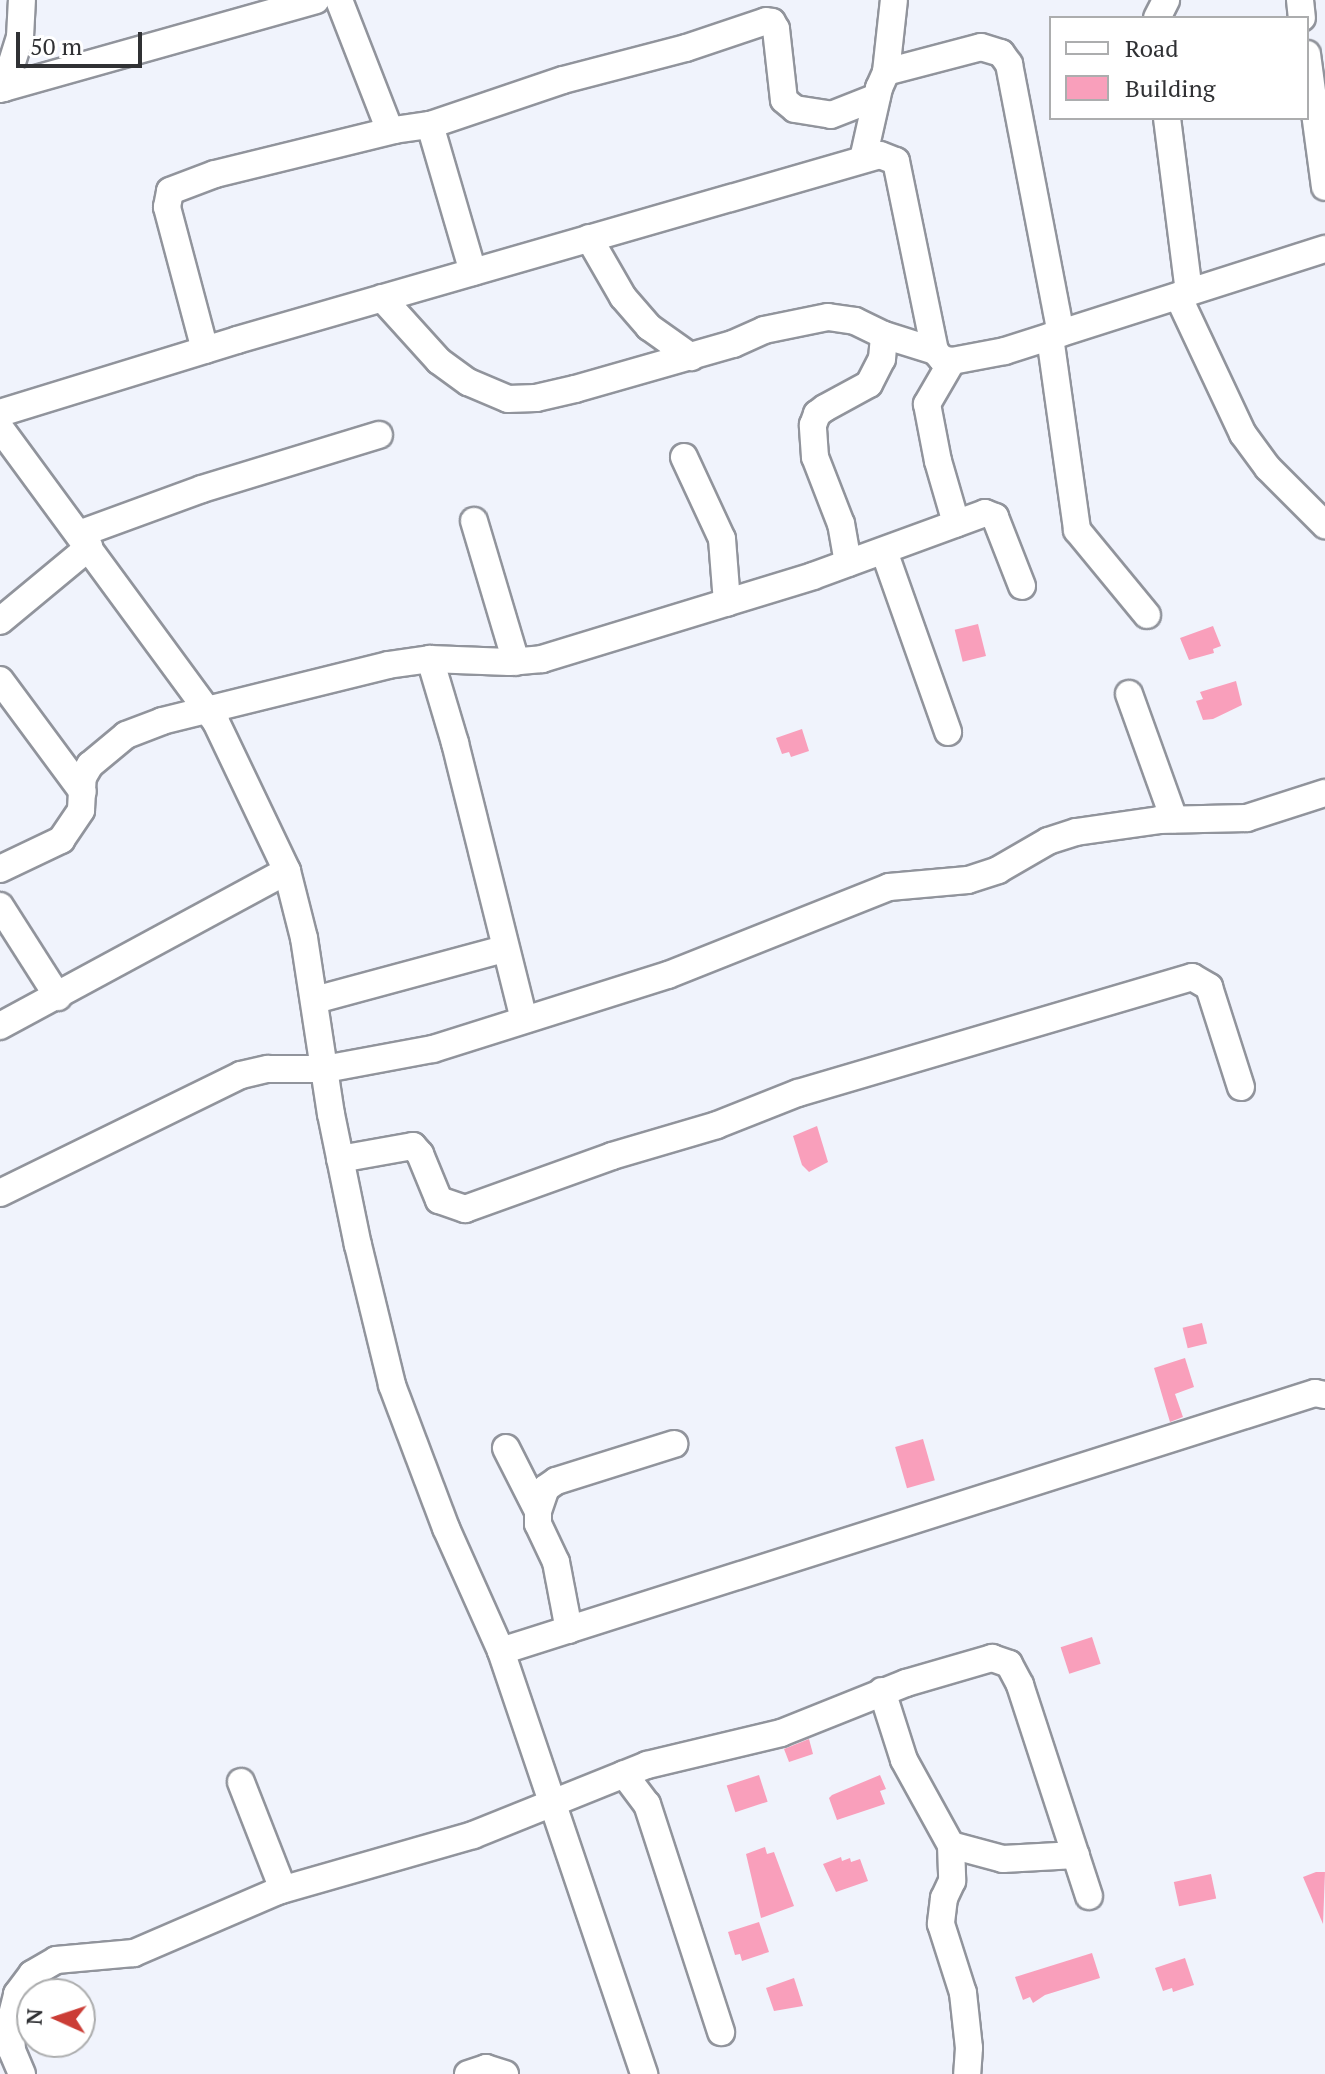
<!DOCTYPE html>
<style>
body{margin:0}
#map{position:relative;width:1325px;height:2074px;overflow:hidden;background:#f0f3fc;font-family:"PT Serif",serif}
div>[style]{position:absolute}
.building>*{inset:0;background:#f99fbb;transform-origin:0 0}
.roads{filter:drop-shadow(2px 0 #91949c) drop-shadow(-2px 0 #91949c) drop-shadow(0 2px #91949c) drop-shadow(0 -2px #91949c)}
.minor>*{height:26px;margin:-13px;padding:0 13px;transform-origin:13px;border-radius:13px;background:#fff}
span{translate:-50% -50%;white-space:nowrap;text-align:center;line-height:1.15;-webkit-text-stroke:6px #fff;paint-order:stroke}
.legend{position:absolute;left:1049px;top:16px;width:260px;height:104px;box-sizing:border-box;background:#fff;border:2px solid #acadae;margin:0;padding:10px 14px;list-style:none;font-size:24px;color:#303134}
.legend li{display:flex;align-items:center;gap:16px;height:40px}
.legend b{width:40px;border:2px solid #acadae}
.north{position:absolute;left:16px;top:1978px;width:80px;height:80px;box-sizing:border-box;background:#fff;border:2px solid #acadae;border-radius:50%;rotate:273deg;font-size:22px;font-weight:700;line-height:32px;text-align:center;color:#303134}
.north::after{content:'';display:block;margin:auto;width:28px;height:36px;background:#cb3d36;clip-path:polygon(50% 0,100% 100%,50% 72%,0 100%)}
.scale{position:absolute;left:16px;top:32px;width:126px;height:36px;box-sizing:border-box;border:4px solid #303134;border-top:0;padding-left:10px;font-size:24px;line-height:28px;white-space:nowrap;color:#303134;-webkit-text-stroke:6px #fff;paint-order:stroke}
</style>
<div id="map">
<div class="building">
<i style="left:978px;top:624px;width:33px;height:24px;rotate:76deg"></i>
<i style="clip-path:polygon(1213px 626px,1221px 646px,1213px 649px,1214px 653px,1189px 660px,1180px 638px)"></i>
<i style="clip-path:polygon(1236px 681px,1242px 705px,1213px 719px,1203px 720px,1196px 701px,1203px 699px,1200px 692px)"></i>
<i style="clip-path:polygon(802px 729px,809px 751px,791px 757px,789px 752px,782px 754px,776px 738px)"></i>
<i style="clip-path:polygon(817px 1126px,828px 1162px,809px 1172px,802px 1165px,793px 1136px)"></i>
<i style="left:1202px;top:1323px;width:21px;height:20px;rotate:76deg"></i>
<i style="clip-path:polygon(1185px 1358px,1194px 1387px,1175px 1394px,1183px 1417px,1170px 1422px,1154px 1368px)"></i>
<i style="left:923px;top:1439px;width:43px;height:29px;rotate:74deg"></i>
<i style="left:1092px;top:1637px;width:28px;height:33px;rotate:72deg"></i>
<i style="clip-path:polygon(809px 1739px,813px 1754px,789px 1762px,784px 1749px)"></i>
<i style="left:759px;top:1775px;width:28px;height:34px;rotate:72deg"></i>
<i style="clip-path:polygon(880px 1775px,886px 1789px,880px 1791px,885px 1804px,837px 1820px,829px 1798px,832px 1795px)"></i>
<i style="clip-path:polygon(765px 1847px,767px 1854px,774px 1852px,794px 1906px,761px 1918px,746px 1854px)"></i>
<i style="clip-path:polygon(841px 1857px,842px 1861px,850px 1858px,851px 1862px,860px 1859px,868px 1881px,836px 1892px,823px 1864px)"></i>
<i style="clip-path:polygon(1316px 1872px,1325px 1872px,1323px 1924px,1303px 1877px)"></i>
<i style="left:1211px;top:1874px;width:25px;height:38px;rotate:78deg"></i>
<i style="clip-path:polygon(759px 1922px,769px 1952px,742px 1961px,740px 1954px,735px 1955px,728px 1932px)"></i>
<i style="clip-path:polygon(1092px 1953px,1100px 1978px,1045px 1995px,1033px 2003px,1030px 1997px,1023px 2000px,1015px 1977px)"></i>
<i style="clip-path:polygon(1185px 1958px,1194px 1985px,1173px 1992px,1172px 1988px,1163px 1991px,1155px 1968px)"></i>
<i style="clip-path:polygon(794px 1978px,803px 2006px,774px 2011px,766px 1988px)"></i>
</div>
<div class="roads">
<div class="minor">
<i style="left:339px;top:0;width:135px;rotate:68.7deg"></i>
<i style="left:388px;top:126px;width:7px;rotate:34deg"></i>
<i style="left:394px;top:130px;width:36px;rotate:-8deg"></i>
<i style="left:430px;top:125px;width:140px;rotate:-18.7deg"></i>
<i style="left:563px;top:80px;width:127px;rotate:-14.6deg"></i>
<i style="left:686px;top:48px;width:84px;rotate:-18.6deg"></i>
<i style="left:766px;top:21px;width:6px;rotate:9deg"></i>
<i style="left:772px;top:22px;width:8px;rotate:60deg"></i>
<i style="left:776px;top:29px;width:71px;rotate:83.6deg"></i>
<i style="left:784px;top:100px;width:14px;rotate:39deg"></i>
<i style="left:795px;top:109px;width:36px;rotate:9deg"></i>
<i style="left:831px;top:115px;width:49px;rotate:-21.4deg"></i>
<i style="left:1300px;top:0;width:18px;rotate:84deg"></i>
<i style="left:1157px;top:18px;width:20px;rotate:-63deg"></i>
<i style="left:1307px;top:54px;width:134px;rotate:82.3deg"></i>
<i style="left:886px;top:72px;width:98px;rotate:-14.7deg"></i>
<i style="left:981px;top:47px;width:21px;rotate:17deg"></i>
<i style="left:1001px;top:53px;width:14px;rotate:54deg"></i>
<i style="left:1009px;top:64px;width:274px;rotate:79.1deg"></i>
<i style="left:4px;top:88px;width:53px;rotate:-72.6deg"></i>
<i style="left:20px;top:37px;width:37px;rotate:-87deg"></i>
<i style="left:0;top:89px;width:328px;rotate:-15.7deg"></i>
<i style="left:1167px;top:118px;width:176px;rotate:82.8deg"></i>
<i style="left:430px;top:125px;width:153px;rotate:73.7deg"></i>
<i style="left:863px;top:159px;width:73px;rotate:-77.3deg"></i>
<i style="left:879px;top:88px;width:17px;rotate:-66deg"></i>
<i style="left:886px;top:72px;width:72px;rotate:-83.7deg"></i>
<i style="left:589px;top:238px;width:68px;rotate:60deg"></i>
<i style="left:623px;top:297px;width:40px;rotate:49deg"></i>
<i style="left:649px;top:327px;width:52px;rotate:35.5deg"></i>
<i style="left:1178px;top:296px;width:153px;rotate:64.8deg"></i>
<i style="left:1243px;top:434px;width:42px;rotate:53.7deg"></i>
<i style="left:1268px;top:468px;width:81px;rotate:45deg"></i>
<i style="left:382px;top:298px;width:85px;rotate:47.9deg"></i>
<i style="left:439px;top:361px;width:36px;rotate:36deg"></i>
<i style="left:468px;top:382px;width:43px;rotate:23deg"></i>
<i style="left:508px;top:399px;width:28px;rotate:-2deg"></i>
<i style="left:536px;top:398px;width:40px;rotate:-13deg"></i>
<i style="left:575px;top:389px;width:164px;rotate:-15.9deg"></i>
<i style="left:733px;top:344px;width:34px;rotate:-24deg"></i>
<i style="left:764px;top:330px;width:65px;rotate:-11.5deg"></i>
<i style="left:828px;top:317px;width:27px;rotate:8deg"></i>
<i style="left:855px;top:321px;width:32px;rotate:26deg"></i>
<i style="left:884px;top:335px;width:53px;rotate:17.4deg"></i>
<i style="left:1050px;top:337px;width:195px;rotate:82deg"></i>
<i style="left:1077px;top:530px;width:110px;rotate:50.5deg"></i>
<i style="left:205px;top:350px;width:148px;rotate:-104.9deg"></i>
<i style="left:167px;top:207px;width:16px;rotate:-79deg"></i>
<i style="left:170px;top:191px;width:48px;rotate:-20.7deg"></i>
<i style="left:215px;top:174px;width:184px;rotate:-13.8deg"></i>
<i style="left:952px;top:361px;width:50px;rotate:120.2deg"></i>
<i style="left:927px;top:404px;width:58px;rotate:79.1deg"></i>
<i style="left:938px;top:461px;width:65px;rotate:73.8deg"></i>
<i style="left:0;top:413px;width:248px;rotate:-17.1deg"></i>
<i style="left:237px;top:340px;width:669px;rotate:-16.05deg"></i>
<i style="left:880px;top:155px;width:17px;rotate:21deg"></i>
<i style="left:896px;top:161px;width:194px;rotate:78.4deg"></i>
<i style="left:935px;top:351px;width:11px;rotate:49deg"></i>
<i style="left:942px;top:359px;width:10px;rotate:11deg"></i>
<i style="left:952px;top:361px;width:54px;rotate:-10.7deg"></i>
<i style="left:1005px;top:351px;width:336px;rotate:-17.7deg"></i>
<i style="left:0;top:428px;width:365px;rotate:53.7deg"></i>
<i style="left:216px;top:722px;width:165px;rotate:64.5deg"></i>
<i style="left:287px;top:871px;width:69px;rotate:75.8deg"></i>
<i style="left:304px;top:938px;width:178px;rotate:81.3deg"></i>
<i style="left:331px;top:1114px;width:134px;rotate:78.4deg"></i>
<i style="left:358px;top:1245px;width:144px;rotate:76.3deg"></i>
<i style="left:392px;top:1385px;width:153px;rotate:69.3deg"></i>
<i style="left:446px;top:1528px;width:135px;rotate:65.9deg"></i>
<i style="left:501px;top:1651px;width:447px;rotate:71.3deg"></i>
<i style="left:684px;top:457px;width:90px;rotate:65.1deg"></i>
<i style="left:722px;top:539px;width:64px;rotate:85.5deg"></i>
<i style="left:474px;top:521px;width:147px;rotate:73.4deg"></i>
<i style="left:79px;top:534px;width:131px;rotate:-20.1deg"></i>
<i style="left:202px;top:489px;width:185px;rotate:-17deg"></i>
<i style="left:884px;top:551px;width:192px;rotate:70.5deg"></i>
<i style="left:848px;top:563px;width:40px;rotate:-100deg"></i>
<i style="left:841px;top:524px;width:72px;rotate:-111.2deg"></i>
<i style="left:815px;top:457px;width:32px;rotate:-94deg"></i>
<i style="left:813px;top:425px;width:12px;rotate:-70deg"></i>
<i style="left:817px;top:414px;width:10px;rotate:-37deg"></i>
<i style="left:825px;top:408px;width:50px;rotate:-28.6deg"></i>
<i style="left:869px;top:384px;width:28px;rotate:-63deg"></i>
<i style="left:882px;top:359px;width:24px;rotate:-85deg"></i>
<i style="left:0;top:621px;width:116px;rotate:-39.7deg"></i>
<i style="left:430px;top:659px;width:88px;rotate:73.4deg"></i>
<i style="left:455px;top:743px;width:285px;rotate:76deg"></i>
<i style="left:0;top:680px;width:139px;rotate:53.5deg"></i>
<i style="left:1129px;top:694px;width:133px;rotate:70.2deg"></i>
<i style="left:0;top:869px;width:68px;rotate:-25.4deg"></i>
<i style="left:61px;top:840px;width:36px;rotate:-56deg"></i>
<i style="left:81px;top:810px;width:33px;rotate:-87deg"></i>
<i style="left:83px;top:777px;width:14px;rotate:-60deg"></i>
<i style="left:90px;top:765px;width:47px;rotate:-39.8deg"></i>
<i style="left:126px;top:735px;width:39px;rotate:-21deg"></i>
<i style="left:162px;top:721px;width:233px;rotate:-13.9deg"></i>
<i style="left:388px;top:665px;width:42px;rotate:-8.1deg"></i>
<i style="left:430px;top:659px;width:79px;rotate:2.2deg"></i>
<i style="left:509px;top:662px;width:33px;rotate:-5deg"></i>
<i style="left:542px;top:659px;width:283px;rotate:-17deg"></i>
<i style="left:813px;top:576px;width:183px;rotate:-20.1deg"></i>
<i style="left:985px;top:513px;width:11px;rotate:22deg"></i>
<i style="left:995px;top:517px;width:74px;rotate:68.6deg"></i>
<i style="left:0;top:906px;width:108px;rotate:57.5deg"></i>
<i style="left:315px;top:1000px;width:196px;rotate:-15.1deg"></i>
<i style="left:0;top:1026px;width:326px;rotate:-28.4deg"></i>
<i style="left:340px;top:1159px;width:74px;rotate:-10.1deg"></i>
<i style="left:413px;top:1146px;width:11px;rotate:49deg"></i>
<i style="left:420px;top:1154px;width:50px;rotate:67.6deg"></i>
<i style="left:439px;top:1200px;width:28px;rotate:19deg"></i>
<i style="left:465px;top:1209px;width:156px;rotate:-19.8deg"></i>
<i style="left:612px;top:1156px;width:109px;rotate:-16.4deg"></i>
<i style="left:717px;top:1125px;width:87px;rotate:-21.6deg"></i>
<i style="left:798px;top:1093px;width:411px;rotate:-16.4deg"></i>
<i style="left:1192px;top:977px;width:20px;rotate:30deg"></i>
<i style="left:1209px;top:987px;width:105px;rotate:72.3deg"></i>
<i style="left:0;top:1193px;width:268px;rotate:-26.1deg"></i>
<i style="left:241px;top:1075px;width:28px;rotate:-13deg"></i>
<i style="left:268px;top:1069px;width:57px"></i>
<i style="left:325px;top:1069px;width:110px;rotate:-10.5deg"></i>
<i style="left:433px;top:1049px;width:246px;rotate:-17.5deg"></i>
<i style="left:668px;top:975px;width:238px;rotate:-21.7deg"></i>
<i style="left:889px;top:887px;width:79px;rotate:-5.1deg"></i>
<i style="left:968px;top:880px;width:32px;rotate:-18deg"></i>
<i style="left:998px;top:870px;width:58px;rotate:-30.1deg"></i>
<i style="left:1048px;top:841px;width:29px;rotate:-18deg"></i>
<i style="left:1076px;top:832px;width:84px;rotate:-8.2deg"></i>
<i style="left:1159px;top:820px;width:88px;rotate:-1.3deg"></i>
<i style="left:1247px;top:818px;width:82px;rotate:-17.8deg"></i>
<i style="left:506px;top:1448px;width:71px;rotate:63.1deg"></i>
<i style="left:569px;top:1630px;width:69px;rotate:-100.8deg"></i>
<i style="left:556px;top:1562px;width:42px;rotate:-115.3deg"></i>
<i style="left:538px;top:1524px;width:13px;rotate:-90deg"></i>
<i style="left:538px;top:1511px;width:24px;rotate:-71deg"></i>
<i style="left:546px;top:1488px;width:12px;rotate:-35deg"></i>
<i style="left:556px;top:1481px;width:124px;rotate:-17.4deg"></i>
<i style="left:501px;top:1651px;width:854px;rotate:-17.59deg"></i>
<i style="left:1315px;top:1393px;width:10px;rotate:11deg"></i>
<i style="left:882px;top:1691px;width:72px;rotate:72.3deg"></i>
<i style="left:904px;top:1760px;width:97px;rotate:61.1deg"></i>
<i style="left:951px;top:1845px;width:36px;rotate:88deg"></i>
<i style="left:952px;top:1881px;width:19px;rotate:115deg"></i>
<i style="left:944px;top:1898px;width:26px;rotate:97deg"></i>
<i style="left:941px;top:1924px;width:72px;rotate:72.3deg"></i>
<i style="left:963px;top:1993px;width:55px;rotate:83.8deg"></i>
<i style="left:969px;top:2048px;width:26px;rotate:94deg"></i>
<i style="left:624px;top:1774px;width:38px;rotate:53deg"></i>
<i style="left:647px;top:1804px;width:240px;rotate:72deg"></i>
<i style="left:241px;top:1782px;width:115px;rotate:68.6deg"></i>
<i style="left:951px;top:1845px;width:54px;rotate:15.1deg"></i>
<i style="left:1003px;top:1859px;width:73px;rotate:-3.1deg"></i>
<i style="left:22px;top:2074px;width:26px;rotate:-113deg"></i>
<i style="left:12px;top:2050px;width:27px;rotate:-94deg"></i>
<i style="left:10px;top:2023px;width:30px;rotate:-76deg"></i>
<i style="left:17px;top:1994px;width:25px;rotate:-53deg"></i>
<i style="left:32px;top:1974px;width:28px;rotate:-30deg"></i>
<i style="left:56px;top:1960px;width:78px;rotate:-5.1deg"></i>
<i style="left:134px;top:1953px;width:157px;rotate:-23.3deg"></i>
<i style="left:278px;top:1891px;width:203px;rotate:-16deg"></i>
<i style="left:473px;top:1835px;width:188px;rotate:-21.9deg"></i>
<i style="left:647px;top:1765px;width:138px;rotate:-13.4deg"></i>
<i style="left:781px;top:1733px;width:135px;rotate:-21.8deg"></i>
<i style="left:906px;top:1683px;width:90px;rotate:-16.2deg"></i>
<i style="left:992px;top:1658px;width:18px;rotate:19deg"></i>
<i style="left:1009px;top:1664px;width:24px;rotate:62deg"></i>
<i style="left:1020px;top:1685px;width:222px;rotate:71.9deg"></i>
<i style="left:468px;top:2074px;width:19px;rotate:-18deg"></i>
<i style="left:486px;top:2068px;width:20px;rotate:18deg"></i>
</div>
</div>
<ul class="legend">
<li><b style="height:10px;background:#fff"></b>Road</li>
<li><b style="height:22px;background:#f99fbb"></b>Building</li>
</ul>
<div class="north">N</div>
<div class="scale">50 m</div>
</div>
